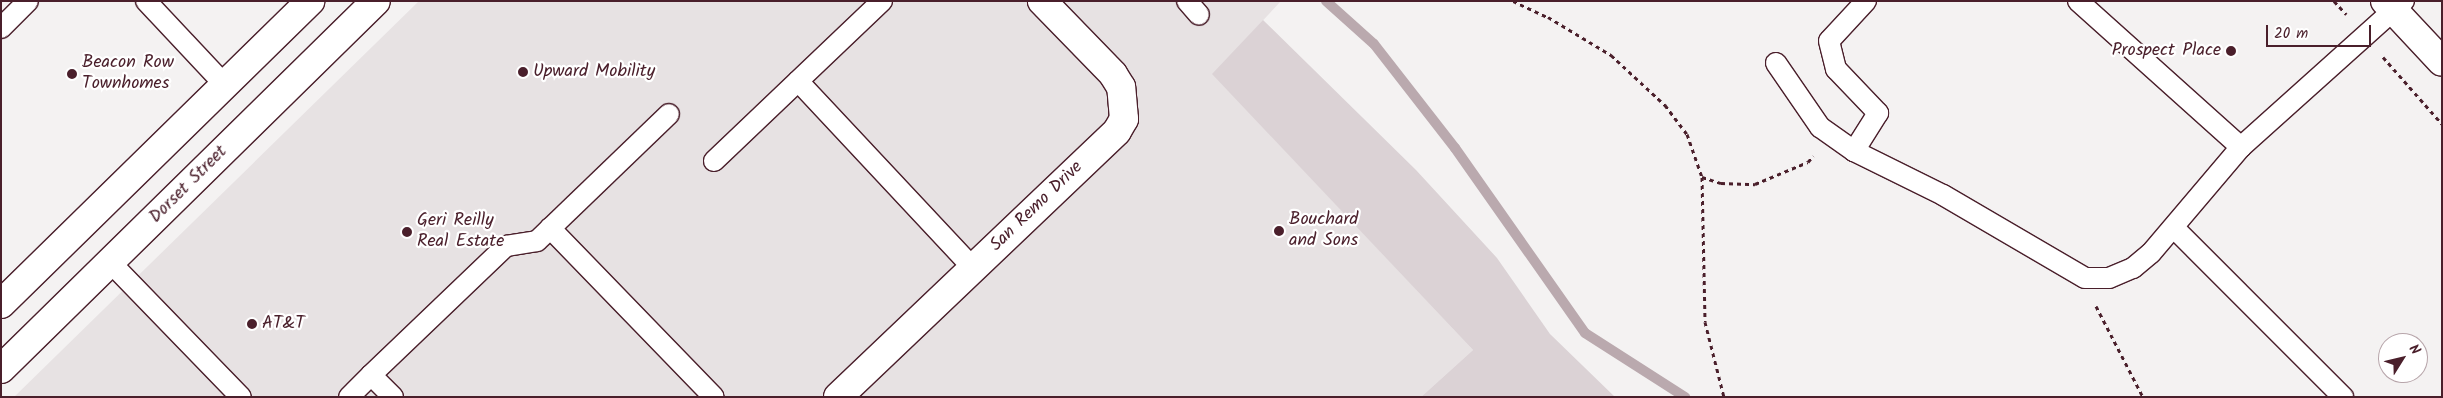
<!DOCTYPE html>
<style>
body{margin:0}
#map{position:relative;width:2443px;height:398px;overflow:hidden;background:#f4f2f2;font-family:Kalam,sans-serif}
div>[style]{position:absolute}
.built>*{inset:0;background:#e7e2e3}
.green>*{inset:0;background:#dbd2d5}
.stream>*{height:10px;margin:-5px;padding:0 5px;transform-origin:5px;border-radius:5px;background:#baa9ae}
.path>*{height:3px;margin-top:-1.5px;transform-origin:0;background:repeating-linear-gradient(90deg,#4a1f2b 0 4px,transparent 0 8px)}
.roads{filter:drop-shadow(1px 0 #4a1f2b) drop-shadow(-1px 0 #4a1f2b) drop-shadow(0 1px #4a1f2b) drop-shadow(0 -1px #4a1f2b)}
.service>*{height:20px;margin:-10px;padding:0 10px;transform-origin:10px;border-radius:10px;background:#fff}
.minor>*{height:28px;margin:-14px;padding:0 14px;transform-origin:14px;border-radius:14px;background:#fff}
.secondary>*{height:28px;margin:-14px;padding:0 14px;transform-origin:14px;border-radius:14px;background:#fff}
.dots>*{width:14px;height:14px;translate:-50% -50%;box-sizing:border-box;border:2px solid #fff;border-radius:50%}
span{translate:-50% -50%;white-space:nowrap;text-align:center;line-height:1.15;-webkit-text-stroke:4.5px #fff;paint-order:stroke}
.poi-label{font-size:18px;color:#4a1f2b}
.right{translate:-100% -50%;text-align:right}
.left{translate:0 -50%;text-align:left}
.street-label{font-size:18px;color:#4a1f2b}
.frame{position:absolute;inset:0;border:2px solid #4a1f2b;pointer-events:none}
.north{position:absolute;left:2378px;top:333px;width:50px;height:50px;box-sizing:border-box;background:#fff;border:1px solid #b7a5aa;border-radius:50%;rotate:54deg;font-size:14px;font-weight:700;line-height:20px;text-align:center;color:#4a1f2b}
.north::after{content:'';display:block;margin:auto;width:18px;height:22px;background:#4a1f2b;clip-path:polygon(50% 0,100% 100%,50% 72%,0 100%)}
.scale{position:absolute;left:2266px;top:25px;width:105px;height:22px;box-sizing:border-box;border:2px solid #4a1f2b;border-top:0;padding-left:6px;font-size:15px;line-height:18px;white-space:nowrap;color:#4a1f2b;-webkit-text-stroke:4px #fff;paint-order:stroke}
</style>
<div id="map">
<div class="built">
<i style="clip-path:polygon(419px 1px,1281px 1px,1213px 74px,1473px 350px,1421px 397px,14px 397px)"></i>
</div>
<div class="green">
<i style="clip-path:polygon(1263px 20px,1416px 170px,1497px 258px,1550px 334px,1615px 397px,1421px 397px,1473px 350px,1212px 74px)"></i>
</div>
<div class="stream">
<i style="left:1326px;top:1px;width:64px;rotate:41.9deg"></i>
<i style="left:1374px;top:44px;width:132px;rotate:52.1deg"></i>
<i style="left:1455px;top:148px;width:226px;rotate:54.9deg"></i>
<i style="left:1585px;top:333px;width:119px;rotate:32.6deg"></i>
</div>
<div class="path">
<i style="left:1513px;top:1px;width:38px;rotate:25deg"></i>
<i style="left:1548px;top:17px;width:74px;rotate:31.1deg"></i>
<i style="left:1611px;top:55px;width:74px;rotate:42.8deg"></i>
<i style="left:1665px;top:105px;width:36px;rotate:53deg"></i>
<i style="left:1687px;top:134px;width:46px;rotate:70.8deg"></i>
<i style="left:1702px;top:177px;width:145px;rotate:88.8deg"></i>
<i style="left:1705px;top:322px;width:77px;rotate:75.8deg"></i>
<i style="left:2334px;top:1px;width:18px;rotate:47deg"></i>
<i style="left:2383px;top:57px;width:89px;rotate:48.6deg"></i>
<i style="left:1702px;top:177px;width:20px;rotate:18deg"></i>
<i style="left:1721px;top:183px;width:34px;rotate:2deg"></i>
<i style="left:1755px;top:184px;width:57px;rotate:-22.5deg"></i>
<i style="left:1808px;top:162px;width:8px;rotate:-50deg"></i>
<i style="left:2096px;top:306px;width:102px;rotate:62.7deg"></i>
</div>
<div class="roads">
<div class="service">
<i style="left:146px;top:1px;width:115px;rotate:46.8deg"></i>
<i style="left:1187px;top:1px;width:18px;rotate:49deg"></i>
<i style="left:1866px;top:1px;width:54px;rotate:132.8deg"></i>
<i style="left:1829px;top:41px;width:29px;rotate:76deg"></i>
<i style="left:1836px;top:69px;width:61px;rotate:46.3deg"></i>
<i style="left:1878px;top:113px;width:45px;rotate:122.3deg"></i>
<i style="left:1854px;top:151px;width:99px;rotate:26.3deg"></i>
<i style="left:1943px;top:195px;width:164px;rotate:30.3deg"></i>
<i style="left:2085px;top:278px;width:24px"></i>
<i style="left:2109px;top:278px;width:26px;rotate:-23deg"></i>
<i style="left:2133px;top:268px;width:23px;rotate:-40deg"></i>
<i style="left:2151px;top:253px;width:139px;rotate:-49.7deg"></i>
<i style="left:2241px;top:147px;width:219px;rotate:-41.9deg"></i>
<i style="left:2078px;top:1px;width:219px;rotate:41.9deg"></i>
<i style="left:1px;top:28px;width:38px;rotate:-45deg"></i>
<i style="left:1776px;top:63px;width:78px;rotate:55.5deg"></i>
<i style="left:1820px;top:127px;width:42px;rotate:35.2deg"></i>
<i style="left:798px;top:81px;width:256px;rotate:46.9deg"></i>
<i style="left:714px;top:161px;width:232px;rotate:-43.6deg"></i>
<i style="left:550px;top:228px;width:235px;rotate:45.9deg"></i>
<i style="left:2175px;top:229px;width:238px;rotate:45deg"></i>
<i style="left:110px;top:262px;width:188px;rotate:45.9deg"></i>
<i style="left:371px;top:375px;width:187px;rotate:-43.7deg"></i>
<i style="left:506px;top:246px;width:31px;rotate:-9deg"></i>
<i style="left:537px;top:241px;width:183px;rotate:-43.9deg"></i>
<i style="left:349px;top:397px;width:31px;rotate:-45deg"></i>
<i style="left:371px;top:375px;width:31px;rotate:45deg"></i>
</div>
<div class="minor">
<i style="left:2385px;top:1px;width:83px;rotate:46.9deg"></i>
<i style="left:838px;top:397px;width:385px;rotate:-43.6deg"></i>
<i style="left:1117px;top:131px;width:14px;rotate:-60deg"></i>
<i style="left:1124px;top:119px;width:32px;rotate:-95deg"></i>
<i style="left:1121px;top:87px;width:15px;rotate:-122deg"></i>
<i style="left:1113px;top:74px;width:102px;rotate:-134.2deg"></i>
</div>
<div class="secondary">
<i style="left:1px;top:304px;width:433px;rotate:-44.4deg"></i>
<i style="left:1px;top:369px;width:525px;rotate:-44.46deg"></i>
</div>
</div>
<div class="dots">
<i style="left:2231px;top:51px;background:#4a1f2b"></i>
<i style="left:523px;top:72px;background:#4a1f2b"></i>
<i style="left:72px;top:74px;background:#4a1f2b"></i>
<i style="left:1279px;top:231px;background:#4a1f2b"></i>
<i style="left:407px;top:232px;background:#4a1f2b"></i>
<i style="left:252px;top:324px;background:#4a1f2b"></i>
</div>
<div class="poi-label">
<span class="right" style="left:2221px;top:51px">Prospect Place</span>
<span class="left" style="left:82px;top:74px">Beacon Row<br>Townhomes</span>
<span class="left" style="left:533px;top:72px">Upward Mobility</span>
<span class="left" style="left:1289px;top:231px">Bouchard<br>and Sons</span>
<span class="left" style="left:417px;top:232px">Geri Reilly<br>Real Estate</span>
<span class="left" style="left:262px;top:324px">AT&amp;T</span>
</div>
<div class="street-label">
<span style="left:189px;top:185px;rotate:-45deg">Dorset Street</span>
<span style="left:1037px;top:207px;rotate:-44deg">San Remo Drive</span>
</div>
<div class="frame"></div>
<div class="north">N</div>
<div class="scale">20 m</div>
</div>
